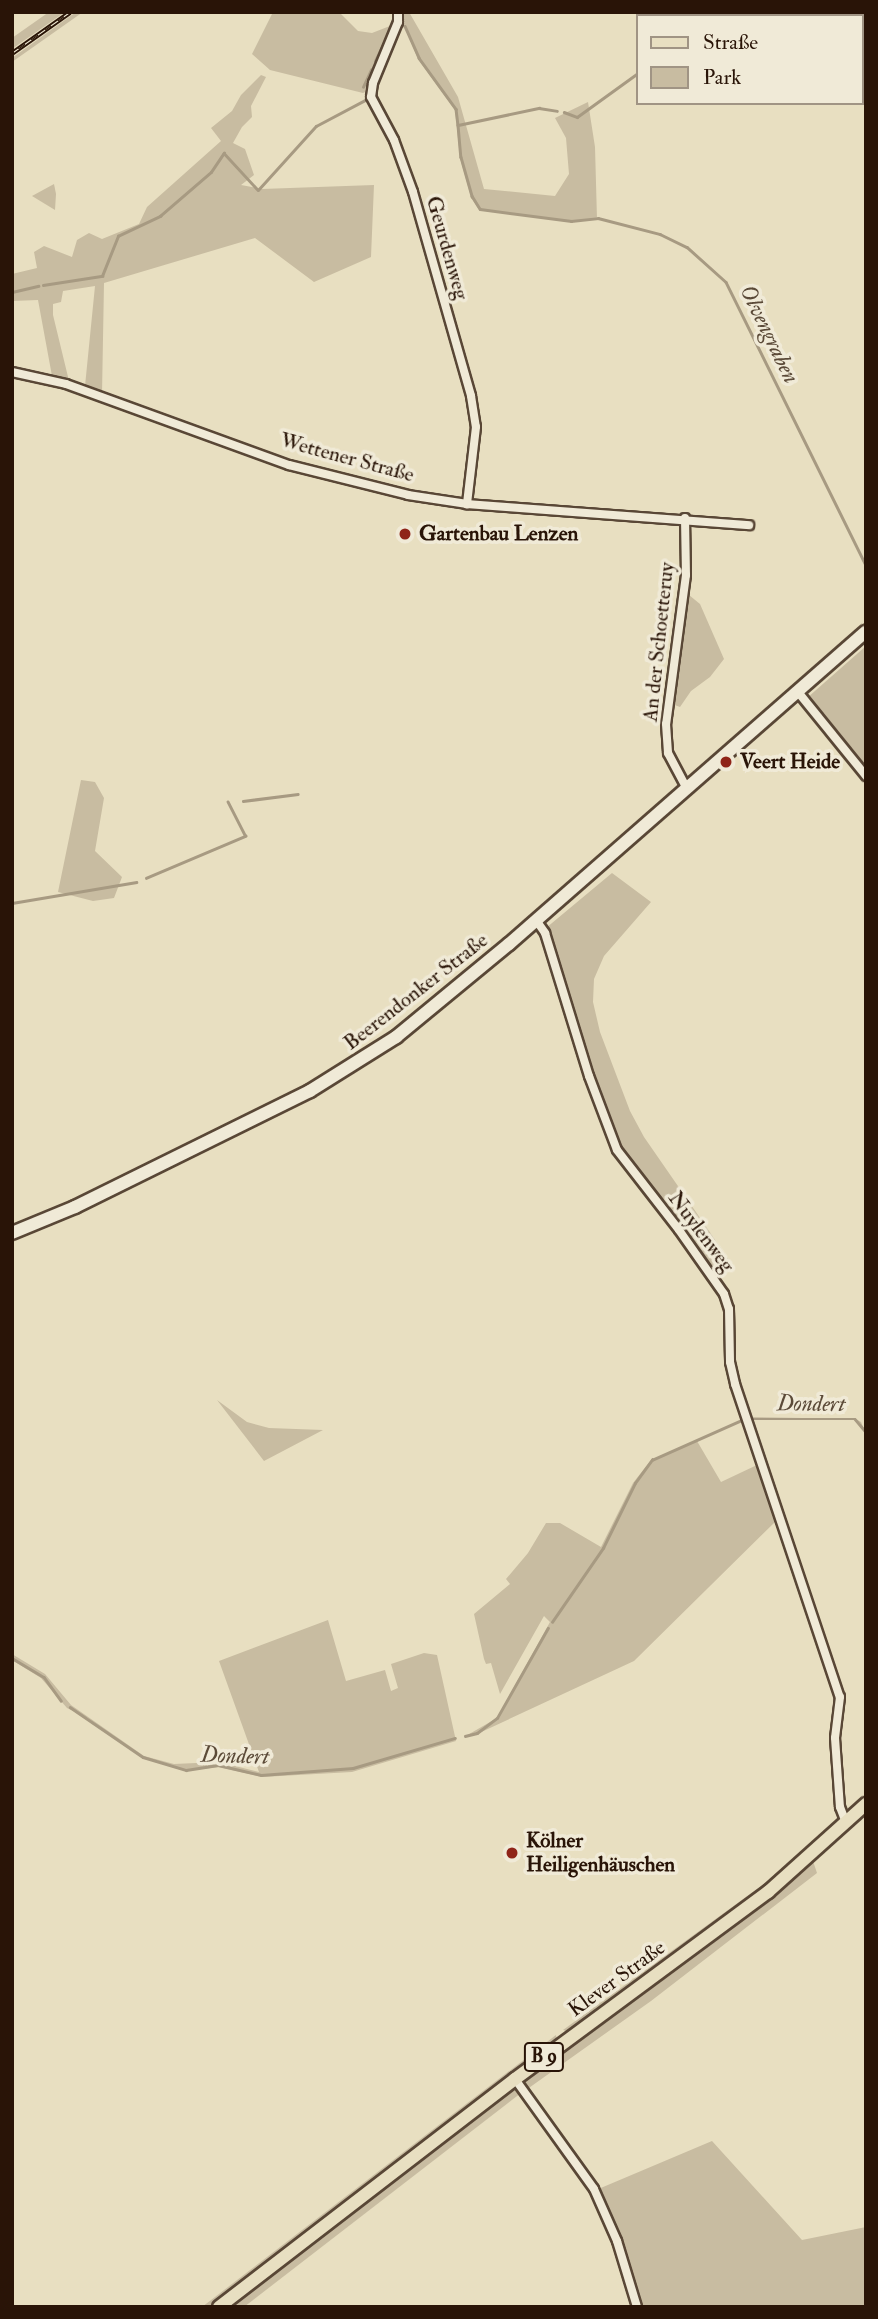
<!DOCTYPE html>
<meta charset="utf-8">
<style>
body{margin:0}
#map{position:relative;width:878px;height:2319px;overflow:hidden;background:#e8dfc1;font-family:"IM FELL Double Pica",serif}
div>[style]{position:absolute}
.green>*{inset:0;background:#c8bca1}
.stream>*{height:2.5px;margin:-1.25px;padding:0 1.25px;transform-origin:1.25px;border-radius:1.25px;background:#a79a82}
.roads{filter:drop-shadow(2px 0 #594736) drop-shadow(-2px 0 #594736) drop-shadow(0 2px #594736) drop-shadow(0 -2px #594736)}
.street>*{height:8px;margin:-4px;padding:0 4px;transform-origin:4px;border-radius:4px;background:#f0ead7}
.secondary>*{height:12px;margin:-6px;padding:0 6px;transform-origin:6px;border-radius:6px;background:#f0ead7}
.primary>*{height:12px;margin:-6px;padding:0 6px;transform-origin:6px;border-radius:6px;background:#e8dfc1}
.rail>*{height:5px;margin-top:-2.5px;transform-origin:0;background:repeating-linear-gradient(90deg,#f0ead7 0 8px,#291407 0 16px);box-sizing:border-box;border-block:2px solid #291407}
.dots>*{width:19px;height:19px;translate:-50% -50%;box-sizing:border-box;border:4px solid #f0ead7;border-radius:50%}
span{translate:-50% -50%;white-space:nowrap;text-align:center;line-height:1.15;-webkit-text-stroke:7px #f0ead7;paint-order:stroke}
.shield-label span{padding:2px 5px;background:#f0ead7;border:2px solid;border-radius:5px;-webkit-text-stroke-width:0}
.shield-label{font-size:19px;color:#291407;font-weight:700}
.street-label{font-size:21px;color:#291407}
.poi-label{font-size:21px;color:#291407;font-weight:700}
.left{translate:0 -50%;text-align:left}
.water-label{font-size:23px;color:#5b4a38;font-style:italic}
.frame{position:absolute;inset:0;border:14px solid #291407;pointer-events:none}
.legend{position:absolute;left:636px;top:14px;width:228px;height:91px;box-sizing:border-box;background:#f0ead7;border:2px solid #a09484;margin:0;padding:9px 12px;list-style:none;font-size:21px;color:#291407}
.legend li{display:flex;align-items:center;gap:14px;height:35px}
.legend b{width:35px;border:2px solid #a09484}
</style>
<div id="map">
<div class="green">
<i style="clip-path:polygon(49px 12px,65px 12px,12px 49px,12px 38px)"></i>
<i style="clip-path:polygon(76px 12px,83px 12px,12px 62px,12px 58px)"></i>
<i style="clip-path:polygon(273px 12px,339px 12px,358px 31px,372px 33px,395px 24px,369px 90px,363px 93px,270px 70px,252px 54px)"></i>
<i style="clip-path:polygon(401px 12px,409px 12px,458px 97px,484px 189px,555px 196px,569px 174px,566px 138px,555px 118px,588px 102px,595px 147px,597px 219px,572px 222px,479px 210px,471px 197px,460px 158px,455px 110px,418px 59px,405px 28px,402px 27px)"></i>
<i style="clip-path:polygon(261px 75px,266px 77px,251px 106px,252px 117px,242px 127px,233px 143px,245px 149px,254px 175px,241px 185px,262px 189px,374px 185px,371px 257px,314px 282px,255px 238px,104px 283px,102px 394px,85px 386px,95px 286px,63px 291px,61px 302px,53px 304px,53px 315px,69px 381px,52px 376px,38px 300px,12px 301px,12px 274px,37px 268px,34px 252px,44px 246px,72px 257px,77px 240px,89px 233px,102px 239px,139px 224px,147px 207px,221px 141px,211px 128px,232px 111px,241px 95px)"></i>
<i style="clip-path:polygon(54px 184px,56px 194px,55px 210px,32px 196px)"></i>
<i style="clip-path:polygon(689px 595px,700px 604px,724px 659px,710px 677px,691px 691px,680px 707px,672px 704px)"></i>
<i style="clip-path:polygon(866px 646px,866px 771px,807px 698px)"></i>
<i style="clip-path:polygon(81px 780px,95px 782px,104px 798px,95px 851px,122px 877px,114px 898px,93px 901px,58px 892px)"></i>
<i style="clip-path:polygon(612px 873px,651px 902px,604px 956px,594px 979px,593px 1002px,600px 1032px,630px 1111px,644px 1137px,734px 1267px,719px 1277px,620px 1149px,592px 1075px,546px 928px)"></i>
<i style="clip-path:polygon(217px 1400px,247px 1422px,269px 1428px,323px 1430px,264px 1461px)"></i>
<i style="clip-path:polygon(750px 1417px,856px 1419px,861px 1422px,866px 1434px,860px 1423px,854px 1420px,750px 1419px)"></i>
<i style="clip-path:polygon(742px 1420px,697px 1441px,721px 1482px,757px 1465px,776px 1521px,634px 1661px,477px 1734px,464px 1737px,497px 1718px,550px 1622px,544px 1616px,500px 1694px,491px 1663px,486px 1664px,484px 1659px,474px 1614px,510px 1584px,506px 1579px,528px 1553px,546px 1523px,560px 1523px,601px 1547px,633px 1483px,651px 1460px)"></i>
<i style="clip-path:polygon(328px 1620px,346px 1681px,385px 1670px,391px 1691px,398px 1688px,391px 1664px,424px 1653px,437px 1655px,456px 1741px,352px 1772px,262px 1777px,219px 1767px,185px 1771px,142px 1758px,88px 1718px,67px 1708px,41px 1678px,12px 1660px,12px 1654px,45px 1674px,71px 1705px,144px 1756px,174px 1764px,219px 1762px,259px 1772px,219px 1661px)"></i>
<i style="clip-path:polygon(803px 1850px,806px 1853px,762px 1891px,569px 2032px,563px 2030px,761px 1886px)"></i>
<i style="clip-path:polygon(813px 1861px,817px 1873px,651px 2001px,526px 2090px,526px 2078px,763px 1902px)"></i>
<i style="clip-path:polygon(556px 2035px,557px 2042px,210px 2307px,202px 2307px)"></i>
<i style="clip-path:polygon(514px 2090px,521px 2093px,244px 2307px,227px 2307px,508px 2091px)"></i>
<i style="clip-path:polygon(712px 2141px,802px 2240px,866px 2227px,866px 2307px,636px 2307px,596px 2190px)"></i>
</div>
<div class="stream">
<i style="left:718px;top:16px;width:6px;rotate:-39deg"></i>
<i style="left:405px;top:26px;width:35px;rotate:66deg"></i>
<i style="left:419px;top:58px;width:63px;rotate:54deg"></i>
<i style="left:456px;top:109px;width:16px;rotate:83deg"></i>
<i style="left:458px;top:125px;width:83px;rotate:-11.9deg"></i>
<i style="left:539px;top:108px;width:18px;rotate:9deg"></i>
<i style="left:375px;top:61px;width:37px;rotate:-64deg"></i>
<i style="left:363px;top:87px;width:19px;rotate:-65deg"></i>
<i style="left:564px;top:112px;width:14px;rotate:21deg"></i>
<i style="left:577px;top:117px;width:75px;rotate:-35.8deg"></i>
<i style="left:458px;top:125px;width:32px;rotate:85deg"></i>
<i style="left:461px;top:157px;width:41px;rotate:74.2deg"></i>
<i style="left:472px;top:196px;width:15px;rotate:58deg"></i>
<i style="left:480px;top:209px;width:92px;rotate:7.5deg"></i>
<i style="left:571px;top:221px;width:27px;rotate:-6deg"></i>
<i style="left:598px;top:218px;width:64px;rotate:14.5deg"></i>
<i style="left:660px;top:234px;width:30px;rotate:26deg"></i>
<i style="left:687px;top:247px;width:52px;rotate:41.9deg"></i>
<i style="left:726px;top:282px;width:316px;rotate:63.7deg"></i>
<i style="left:43px;top:285px;width:60px;rotate:-8.7deg"></i>
<i style="left:102px;top:276px;width:43px;rotate:-68.2deg"></i>
<i style="left:118px;top:236px;width:47px;rotate:-25.5deg"></i>
<i style="left:160px;top:216px;width:67px;rotate:-40.8deg"></i>
<i style="left:211px;top:172px;width:23px;rotate:-56deg"></i>
<i style="left:224px;top:153px;width:50px;rotate:47.4deg"></i>
<i style="left:258px;top:190px;width:86px;rotate:-47.8deg"></i>
<i style="left:316px;top:126px;width:58px;rotate:-27.9deg"></i>
<i style="left:12px;top:292px;width:27px;rotate:-13deg"></i>
<i style="left:243px;top:801px;width:55px;rotate:-7.3deg"></i>
<i style="left:146px;top:878px;width:108px;rotate:-23deg"></i>
<i style="left:245px;top:836px;width:38px;rotate:-117deg"></i>
<i style="left:12px;top:903px;width:126px;rotate:-9.6deg"></i>
<i style="left:750px;top:1419px;width:105px"></i>
<i style="left:855px;top:1419px;width:17px;rotate:50deg"></i>
<i style="left:552px;top:1622px;width:90px;rotate:-55.4deg"></i>
<i style="left:603px;top:1548px;width:72px;rotate:-63.8deg"></i>
<i style="left:635px;top:1483px;width:29px;rotate:-54deg"></i>
<i style="left:652px;top:1460px;width:98px;rotate:-24deg"></i>
<i style="left:12px;top:1658px;width:37px;rotate:31deg"></i>
<i style="left:44px;top:1677px;width:29px;rotate:54deg"></i>
<i style="left:70px;top:1707px;width:88px;rotate:34.4deg"></i>
<i style="left:143px;top:1757px;width:45px;rotate:16.8deg"></i>
<i style="left:186px;top:1770px;width:32px;rotate:-9deg"></i>
<i style="left:218px;top:1765px;width:44px;rotate:13.1deg"></i>
<i style="left:261px;top:1775px;width:92px;rotate:-4.4deg"></i>
<i style="left:353px;top:1768px;width:106px;rotate:-16.4deg"></i>
<i style="left:465px;top:1736px;width:12px;rotate:-14deg"></i>
<i style="left:477px;top:1733px;width:25px;rotate:-37deg"></i>
<i style="left:497px;top:1718px;width:103px;rotate:-60.5deg"></i>
</div>
<div class="roads">
<div class="street">
<i style="left:398px;top:12px;width:10px;rotate:90deg"></i>
<i style="left:398px;top:22px;width:66px;rotate:112.3deg"></i>
<i style="left:373px;top:83px;width:14px;rotate:98deg"></i>
<i style="left:371px;top:97px;width:49px;rotate:61.9deg"></i>
<i style="left:394px;top:140px;width:55px;rotate:69.9deg"></i>
<i style="left:413px;top:192px;width:212px;rotate:74.1deg"></i>
<i style="left:471px;top:396px;width:31px;rotate:81deg"></i>
<i style="left:476px;top:427px;width:78px;rotate:96.7deg"></i>
<i style="left:12px;top:372px;width:55px;rotate:12.5deg"></i>
<i style="left:66px;top:384px;width:237px;rotate:20deg"></i>
<i style="left:289px;top:465px;width:123px;rotate:14.1deg"></i>
<i style="left:408px;top:495px;width:60px;rotate:8.7deg"></i>
<i style="left:467px;top:504px;width:283px;rotate:4.3deg"></i>
<i style="left:685px;top:518px;width:57px;rotate:89deg"></i>
<i style="left:686px;top:575px;width:150px;rotate:97.6deg"></i>
<i style="left:666px;top:724px;width:29px;rotate:86deg"></i>
<i style="left:668px;top:753px;width:38px;rotate:62deg"></i>
<i style="left:798px;top:692px;width:108px;rotate:51deg"></i>
<i style="left:536px;top:920px;width:16px;rotate:55deg"></i>
<i style="left:545px;top:933px;width:150px;rotate:72.9deg"></i>
<i style="left:589px;top:1076px;width:79px;rotate:69.3deg"></i>
<i style="left:617px;top:1150px;width:101px;rotate:52.2deg"></i>
<i style="left:679px;top:1230px;width:78px;rotate:54.9deg"></i>
<i style="left:724px;top:1294px;width:16px;rotate:72deg"></i>
<i style="left:729px;top:1309px;width:53px;rotate:88.9deg"></i>
<i style="left:730px;top:1362px;width:23px;rotate:77deg"></i>
<i style="left:735px;top:1384px;width:330px;rotate:71.5deg"></i>
<i style="left:840px;top:1697px;width:41px;rotate:97deg"></i>
<i style="left:835px;top:1738px;width:69px;rotate:85.9deg"></i>
<i style="left:840px;top:1807px;width:17px;rotate:69deg"></i>
<i style="left:515px;top:2079px;width:135px;rotate:54.3deg"></i>
<i style="left:594px;top:2189px;width:57px;rotate:66.1deg"></i>
<i style="left:617px;top:2241px;width:69px;rotate:73.1deg"></i>
</div>
<div class="secondary">
<i style="left:12px;top:1233px;width:68px;rotate:-22.4deg"></i>
<i style="left:75px;top:1207px;width:262px;rotate:-26.3deg"></i>
<i style="left:310px;top:1091px;width:102px;rotate:-32.1deg"></i>
<i style="left:396px;top:1037px;width:146px;rotate:-39.5deg"></i>
<i style="left:509px;top:944px;width:474px;rotate:-41.2deg"></i>
</div>
<div class="primary">
<i style="left:219px;top:2307px;width:374px;rotate:-37.6deg"></i>
<i style="left:515px;top:2079px;width:315px;rotate:-36.5deg"></i>
<i style="left:768px;top:1892px;width:132px;rotate:-41.9deg"></i>
</div>
</div>
<div class="rail">
<i style="left:12px;top:53px;width:71px;rotate:-35.3deg"></i>
</div>
<div class="dots">
<i style="left:405px;top:534px;background:#8f2418"></i>
<i style="left:726px;top:762px;background:#8f2418"></i>
<i style="left:512px;top:1853px;background:#8f2418"></i>
</div>
<div class="shield-label">
<span style="left:544px;top:2057px">B 9</span>
</div>
<div class="street-label">
<span style="left:447px;top:248px;rotate:74deg">Geurdenweg</span>
<span style="left:347px;top:458px;rotate:15deg">Wettener Straße</span>
<span style="left:659px;top:642px;rotate:-84deg">An der Schoetteruy</span>
<span style="left:416px;top:992px;rotate:-38deg">Beerendonker Straße</span>
<span style="left:701px;top:1232px;rotate:53deg">Nuylenweg</span>
<span style="left:617px;top:1979px;rotate:-36deg">Klever Straße</span>
</div>
<div class="poi-label">
<span class="left" style="left:419px;top:534px">Gartenbau Lenzen</span>
<span class="left" style="left:740px;top:762px">Veert Heide</span>
<span class="left" style="left:526px;top:1853px">Kölner<br>Heiligenhäuschen</span>
</div>
<div class="water-label">
<span style="left:769px;top:334px;rotate:64deg">Olvengraben</span>
<span style="left:811px;top:1404px;rotate:1deg">Dondert</span>
<span style="left:235px;top:1756px;rotate:2deg">Dondert</span>
</div>
<div class="frame"></div>
<ul class="legend">
<li><b style="height:9px;background:#e8dfc1"></b>Straße</li>
<li><b style="height:19px;background:#c8bca1"></b>Park</li>
</ul>
</div>
